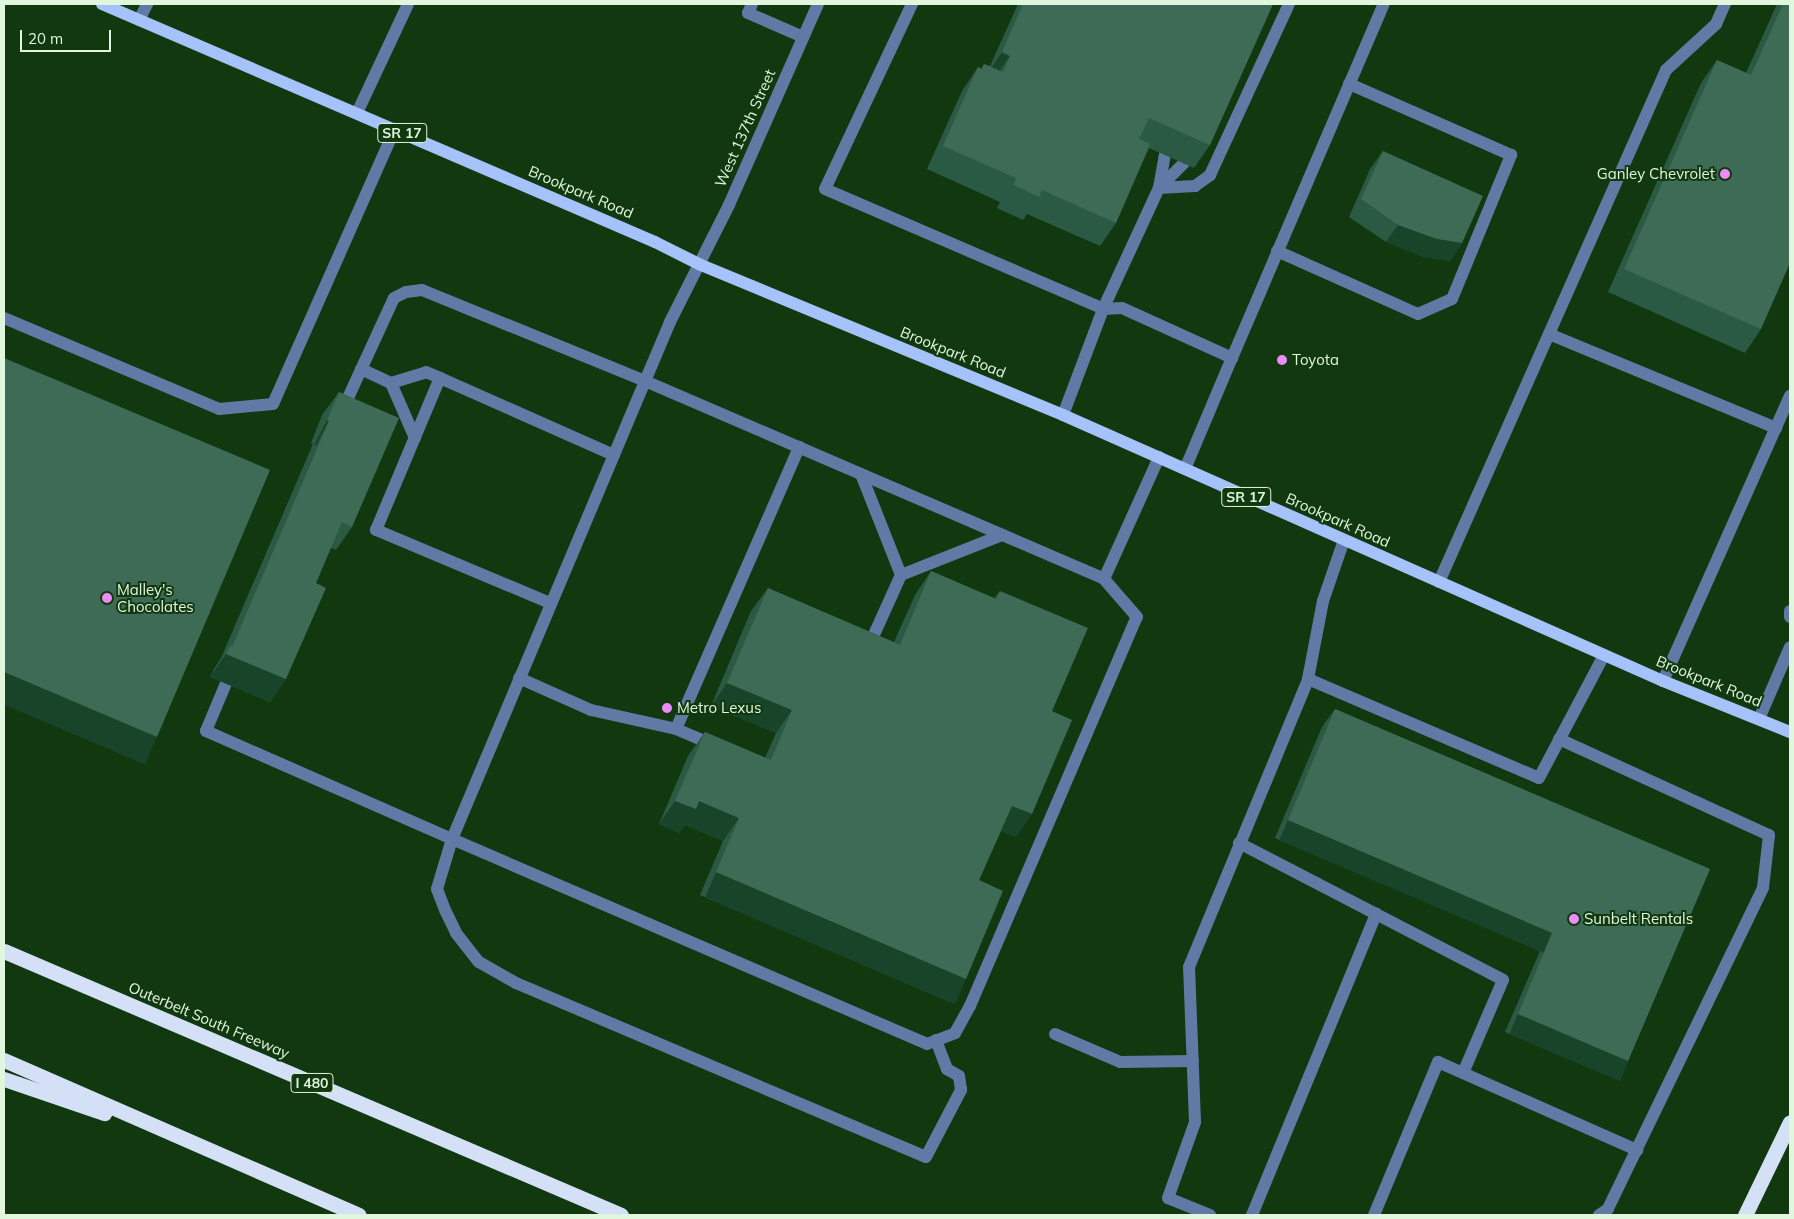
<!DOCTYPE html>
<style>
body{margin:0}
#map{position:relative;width:1794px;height:1219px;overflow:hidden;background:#123810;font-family:Mulish,sans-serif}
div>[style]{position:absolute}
.minor>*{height:12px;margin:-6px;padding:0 6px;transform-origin:6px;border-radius:6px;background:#6179a5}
.major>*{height:12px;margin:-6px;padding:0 6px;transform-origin:6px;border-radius:6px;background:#a5c3fa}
.highway>*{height:15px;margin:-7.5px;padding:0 7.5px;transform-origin:7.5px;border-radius:7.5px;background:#d4e0f6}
.wall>*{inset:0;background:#2a5a44}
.shaded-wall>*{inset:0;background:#184529;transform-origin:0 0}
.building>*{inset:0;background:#3d6b55}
.dots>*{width:14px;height:14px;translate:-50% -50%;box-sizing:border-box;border:2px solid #123810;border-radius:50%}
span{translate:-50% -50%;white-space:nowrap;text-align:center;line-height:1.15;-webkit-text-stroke:4px #123810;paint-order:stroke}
.shield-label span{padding:1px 4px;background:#123810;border:1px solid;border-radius:4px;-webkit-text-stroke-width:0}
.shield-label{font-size:14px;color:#e0f6dd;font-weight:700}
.street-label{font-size:15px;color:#e0f6dd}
.poi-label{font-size:15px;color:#e0f6dd}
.right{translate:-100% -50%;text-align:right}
.left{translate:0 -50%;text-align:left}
.frame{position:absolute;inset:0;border:5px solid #e0f6dd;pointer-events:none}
.scale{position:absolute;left:20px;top:30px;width:91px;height:22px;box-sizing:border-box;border:2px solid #e0f6dd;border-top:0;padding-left:6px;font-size:15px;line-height:18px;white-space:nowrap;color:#e0f6dd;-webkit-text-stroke:4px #123810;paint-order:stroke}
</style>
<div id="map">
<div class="minor">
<i style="left:752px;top:4px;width:10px;rotate:114deg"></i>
<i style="left:748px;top:13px;width:60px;rotate:23.6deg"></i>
<i style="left:818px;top:4px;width:220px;rotate:113.9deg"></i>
<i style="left:729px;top:205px;width:131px;rotate:116.8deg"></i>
<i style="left:670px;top:322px;width:561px;rotate:112.86deg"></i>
<i style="left:452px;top:839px;width:517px;rotate:23.34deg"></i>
<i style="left:927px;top:1044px;width:30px;rotate:-21deg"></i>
<i style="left:955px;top:1033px;width:31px;rotate:-61deg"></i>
<i style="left:970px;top:1006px;width:423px;rotate:-66.8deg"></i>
<i style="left:1137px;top:617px;width:50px;rotate:-131deg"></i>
<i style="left:1104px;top:579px;width:134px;rotate:-65.7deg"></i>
<i style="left:912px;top:4px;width:204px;rotate:115.2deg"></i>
<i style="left:825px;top:189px;width:303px;rotate:23.3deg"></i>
<i style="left:1103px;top:309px;width:19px;rotate:-3deg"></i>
<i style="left:1122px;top:308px;width:121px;rotate:24.4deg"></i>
<i style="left:1232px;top:358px;width:385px;rotate:-66.8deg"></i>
<i style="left:139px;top:20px;width:18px;rotate:-63deg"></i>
<i style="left:357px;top:113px;width:120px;rotate:-64.9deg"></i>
<i style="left:1159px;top:188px;width:35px;rotate:-45deg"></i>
<i style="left:1159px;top:188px;width:34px;rotate:-80deg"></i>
<i style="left:1277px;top:251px;width:154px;rotate:24.1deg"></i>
<i style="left:1418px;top:314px;width:37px;rotate:-24deg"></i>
<i style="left:1452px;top:299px;width:156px;rotate:-67.7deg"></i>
<i style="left:1511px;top:155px;width:177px;rotate:-156.3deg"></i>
<i style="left:4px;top:318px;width:233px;rotate:22.9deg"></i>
<i style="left:219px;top:409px;width:54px;rotate:-5.3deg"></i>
<i style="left:273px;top:404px;width:301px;rotate:-66.1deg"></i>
<i style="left:1549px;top:334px;width:246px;rotate:22.5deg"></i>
<i style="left:361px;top:369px;width:33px;rotate:25deg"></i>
<i style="left:342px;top:411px;width:124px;rotate:-65.3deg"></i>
<i style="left:394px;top:298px;width:13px;rotate:-27deg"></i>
<i style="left:406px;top:292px;width:16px;rotate:-7deg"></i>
<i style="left:422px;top:290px;width:241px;rotate:22.2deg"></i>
<i style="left:645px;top:381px;width:500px;rotate:23.3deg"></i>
<i style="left:1063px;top:415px;width:113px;rotate:-69.3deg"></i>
<i style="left:1103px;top:309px;width:133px;rotate:-65.2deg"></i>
<i style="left:1159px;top:188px;width:36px;rotate:-3deg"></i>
<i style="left:1195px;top:186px;width:19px;rotate:-36deg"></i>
<i style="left:1210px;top:175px;width:188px;rotate:-65.2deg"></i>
<i style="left:415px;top:438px;width:60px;rotate:-113.6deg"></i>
<i style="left:391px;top:383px;width:37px;rotate:-17deg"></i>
<i style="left:426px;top:372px;width:15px;rotate:23deg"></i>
<i style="left:1185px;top:469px;width:121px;rotate:-67.1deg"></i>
<i style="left:861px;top:474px;width:109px;rotate:68.4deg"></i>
<i style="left:901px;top:575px;width:109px;rotate:-21.6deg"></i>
<i style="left:1344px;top:540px;width:65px;rotate:109deg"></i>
<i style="left:1323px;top:601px;width:79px;rotate:100.9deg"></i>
<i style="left:1308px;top:679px;width:251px;rotate:23.2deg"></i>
<i style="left:1539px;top:778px;width:139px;rotate:-62.1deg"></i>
<i style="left:1439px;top:582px;width:560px;rotate:-66.09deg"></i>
<i style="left:1666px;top:70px;width:68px;rotate:-42.6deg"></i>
<i style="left:1716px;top:24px;width:22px;rotate:-66deg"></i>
<i style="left:550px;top:603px;width:189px;rotate:-157.2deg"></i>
<i style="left:376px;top:530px;width:165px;rotate:-67.2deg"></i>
<i style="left:440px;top:378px;width:190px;rotate:23.9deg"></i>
<i style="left:1790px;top:611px;width:6px;rotate:90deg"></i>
<i style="left:868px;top:648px;width:80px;rotate:-65.7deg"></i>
<i style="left:232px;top:669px;width:67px;rotate:112.8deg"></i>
<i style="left:206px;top:731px;width:269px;rotate:23.7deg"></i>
<i style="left:452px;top:839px;width:52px;rotate:106.7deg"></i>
<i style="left:437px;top:889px;width:22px;rotate:69deg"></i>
<i style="left:445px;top:910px;width:25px;rotate:64deg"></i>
<i style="left:456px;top:933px;width:37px;rotate:52deg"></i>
<i style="left:479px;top:962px;width:43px;rotate:29.6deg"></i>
<i style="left:516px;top:983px;width:445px;rotate:23deg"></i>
<i style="left:926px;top:1157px;width:76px;rotate:-62.4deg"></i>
<i style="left:961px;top:1090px;width:14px;rotate:-98deg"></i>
<i style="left:959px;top:1076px;width:14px;rotate:-150deg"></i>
<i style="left:947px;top:1069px;width:31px;rotate:-111deg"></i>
<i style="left:519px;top:678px;width:79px;rotate:24deg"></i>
<i style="left:591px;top:710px;width:87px;rotate:12.6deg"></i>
<i style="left:676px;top:729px;width:308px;rotate:-66.4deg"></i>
<i style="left:1663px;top:681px;width:312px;rotate:-66deg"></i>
<i style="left:1759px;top:719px;width:78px;rotate:-66.7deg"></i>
<i style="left:676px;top:729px;width:43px;rotate:23deg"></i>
<i style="left:1559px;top:739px;width:231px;rotate:24.6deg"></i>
<i style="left:1769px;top:835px;width:53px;rotate:96.5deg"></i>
<i style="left:1763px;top:888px;width:356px;rotate:115.8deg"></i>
<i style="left:1608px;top:1209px;width:11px;rotate:146deg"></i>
<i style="left:1239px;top:843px;width:297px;rotate:27.4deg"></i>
<i style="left:1503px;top:980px;width:101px;rotate:113.3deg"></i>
<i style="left:1055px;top:1034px;width:71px;rotate:23.3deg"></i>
<i style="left:1120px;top:1062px;width:73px;rotate:-0.8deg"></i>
<i style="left:1210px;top:1215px;width:45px;rotate:-158deg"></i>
<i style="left:1168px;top:1198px;width:81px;rotate:-70.4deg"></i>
<i style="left:1195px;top:1122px;width:155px;rotate:-92.2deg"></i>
<i style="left:1189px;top:967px;width:312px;rotate:-67.5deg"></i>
<i style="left:1252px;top:1215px;width:326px;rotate:-67.6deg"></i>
<i style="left:1374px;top:1215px;width:166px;rotate:-67.3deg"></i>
<i style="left:1438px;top:1062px;width:218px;rotate:23.9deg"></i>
</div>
<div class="major">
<i style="left:102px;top:4px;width:602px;rotate:23.29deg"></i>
<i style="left:655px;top:242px;width:51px;rotate:26.6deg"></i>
<i style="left:701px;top:265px;width:392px;rotate:22.5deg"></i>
<i style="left:1063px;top:415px;width:656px;rotate:23.91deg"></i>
<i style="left:1663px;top:681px;width:137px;rotate:21.9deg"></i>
</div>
<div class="highway">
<i style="left:4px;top:951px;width:671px;rotate:23.16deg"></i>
<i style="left:4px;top:1060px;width:387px;rotate:23.6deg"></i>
<i style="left:4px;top:1079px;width:106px;rotate:18.8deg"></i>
<i style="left:1745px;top:1215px;width:103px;rotate:-64.2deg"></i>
</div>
<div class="wall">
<i style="clip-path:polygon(1018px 4px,1273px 4px,1210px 145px,1194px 168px,1149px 148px,1116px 223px,1100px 246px,1027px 214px,1023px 220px,997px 208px,1000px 202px,927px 169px,962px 91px,978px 67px,981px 69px,984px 64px,990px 66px)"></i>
<i style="clip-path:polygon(1777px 4px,1790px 4px,1761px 329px,1745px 353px,1608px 292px,1701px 83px,1717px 60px,1746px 73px)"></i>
<i style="clip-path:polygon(1383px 151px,1462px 243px,1450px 261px,1424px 257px,1386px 242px,1349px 217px,1370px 169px)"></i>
<i style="clip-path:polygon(339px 392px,352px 527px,336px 550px,331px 548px,316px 583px,286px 679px,270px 702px,210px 677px,214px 669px,221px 658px,313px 444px,311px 443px,322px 415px)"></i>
<i style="clip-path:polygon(931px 571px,994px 598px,1000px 591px,1052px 711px,1016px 837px,1001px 831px,979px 880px,966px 979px,950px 1002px,700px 895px,723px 841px,685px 825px,679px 833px,659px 824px,688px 756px,705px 732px,765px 758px,776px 733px,711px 706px,751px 611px,768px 588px,894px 642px,915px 595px)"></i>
<i style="clip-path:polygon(1335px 709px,1710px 869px,1628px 1061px,1616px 1079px,1505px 1032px,1540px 951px,1275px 838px,1322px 727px)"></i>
</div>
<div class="shaded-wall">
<i style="clip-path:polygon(1002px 52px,1010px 56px,994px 79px,986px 76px)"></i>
<i style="clip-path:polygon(1398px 225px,1462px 243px,1450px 261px,1424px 257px,1386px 242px)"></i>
<i style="left:327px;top:420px;width:2px;height:28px;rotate:27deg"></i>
<i style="clip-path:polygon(226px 654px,286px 679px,270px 702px,210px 677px)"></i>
<i style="left:4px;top:672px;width:166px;height:30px;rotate:23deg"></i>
<i style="clip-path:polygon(727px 683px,792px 710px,776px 733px,711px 706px)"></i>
<i style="clip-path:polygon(675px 801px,699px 801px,739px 818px,723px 841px,685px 825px,679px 833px,659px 824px)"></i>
<i style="clip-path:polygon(1012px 806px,1032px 814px,1016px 837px,995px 829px)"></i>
<i style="left:1288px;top:820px;width:287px;height:22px;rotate:23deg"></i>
<i style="left:716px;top:872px;width:272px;height:28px;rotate:23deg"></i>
<i style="left:1518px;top:1014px;width:120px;height:22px;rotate:23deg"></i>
</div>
<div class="building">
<i style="clip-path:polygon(1023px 4px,1273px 4px,1210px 145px,1149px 118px,1139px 139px,1150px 144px,1116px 223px,1042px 190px,1039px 197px,1014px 185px,1016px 178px,943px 146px,978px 67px,982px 69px,984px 64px,1003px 72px,1010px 56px,1002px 52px)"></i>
<i style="clip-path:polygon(1783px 4px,1790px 4px,1790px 263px,1761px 329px,1624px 269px,1717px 60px,1751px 75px)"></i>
<i style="clip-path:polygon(1383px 151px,1483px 196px,1462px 243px,1437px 239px,1398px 225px,1361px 199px)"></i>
<i style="clip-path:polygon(4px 358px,270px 470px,157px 737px,4px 672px)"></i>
<i style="clip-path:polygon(339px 392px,399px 418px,352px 527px,342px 522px,316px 583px,326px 588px,286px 679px,226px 654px,230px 646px,232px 647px,329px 421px,327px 420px)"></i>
<i style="clip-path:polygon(931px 571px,996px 599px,1000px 591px,1088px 628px,1052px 711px,1072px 720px,1032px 814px,1012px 806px,979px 880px,1003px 891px,966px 979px,716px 872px,739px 818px,699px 801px,696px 809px,675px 801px,705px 732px,771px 760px,792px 710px,727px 683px,768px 588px,900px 645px)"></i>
<i style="clip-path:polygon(1335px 709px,1710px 869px,1628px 1061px,1518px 1014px,1552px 933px,1288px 820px)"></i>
</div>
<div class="dots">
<i style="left:1725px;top:174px;background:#ec8cfa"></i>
<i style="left:1282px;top:360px;background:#ec8cfa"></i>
<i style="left:107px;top:598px;background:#ec8cfa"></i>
<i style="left:667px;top:708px;background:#ec8cfa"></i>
<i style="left:1574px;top:919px;background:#ec8cfa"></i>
</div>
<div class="shield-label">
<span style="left:402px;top:133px">SR 17</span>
<span style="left:1246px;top:497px">SR 17</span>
<span style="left:312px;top:1083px">I 480</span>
</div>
<div class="street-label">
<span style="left:745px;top:128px;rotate:-66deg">West 137th Street</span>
<span style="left:581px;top:192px;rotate:23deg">Brookpark Road</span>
<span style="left:953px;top:352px;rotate:22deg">Brookpark Road</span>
<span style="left:1338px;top:520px;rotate:24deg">Brookpark Road</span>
<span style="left:1709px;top:681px;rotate:22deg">Brookpark Road</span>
<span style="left:209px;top:1020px;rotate:23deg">Outerbelt South Freeway</span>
</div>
<div class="poi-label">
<span class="right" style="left:1715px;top:174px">Ganley Chevrolet</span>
<span class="left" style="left:1292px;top:360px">Toyota</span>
<span class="left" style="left:117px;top:598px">Malley's<br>Chocolates</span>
<span class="left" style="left:677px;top:708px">Metro Lexus</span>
<span class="left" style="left:1584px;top:919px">Sunbelt Rentals</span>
</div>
<div class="frame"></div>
<div class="scale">20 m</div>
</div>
